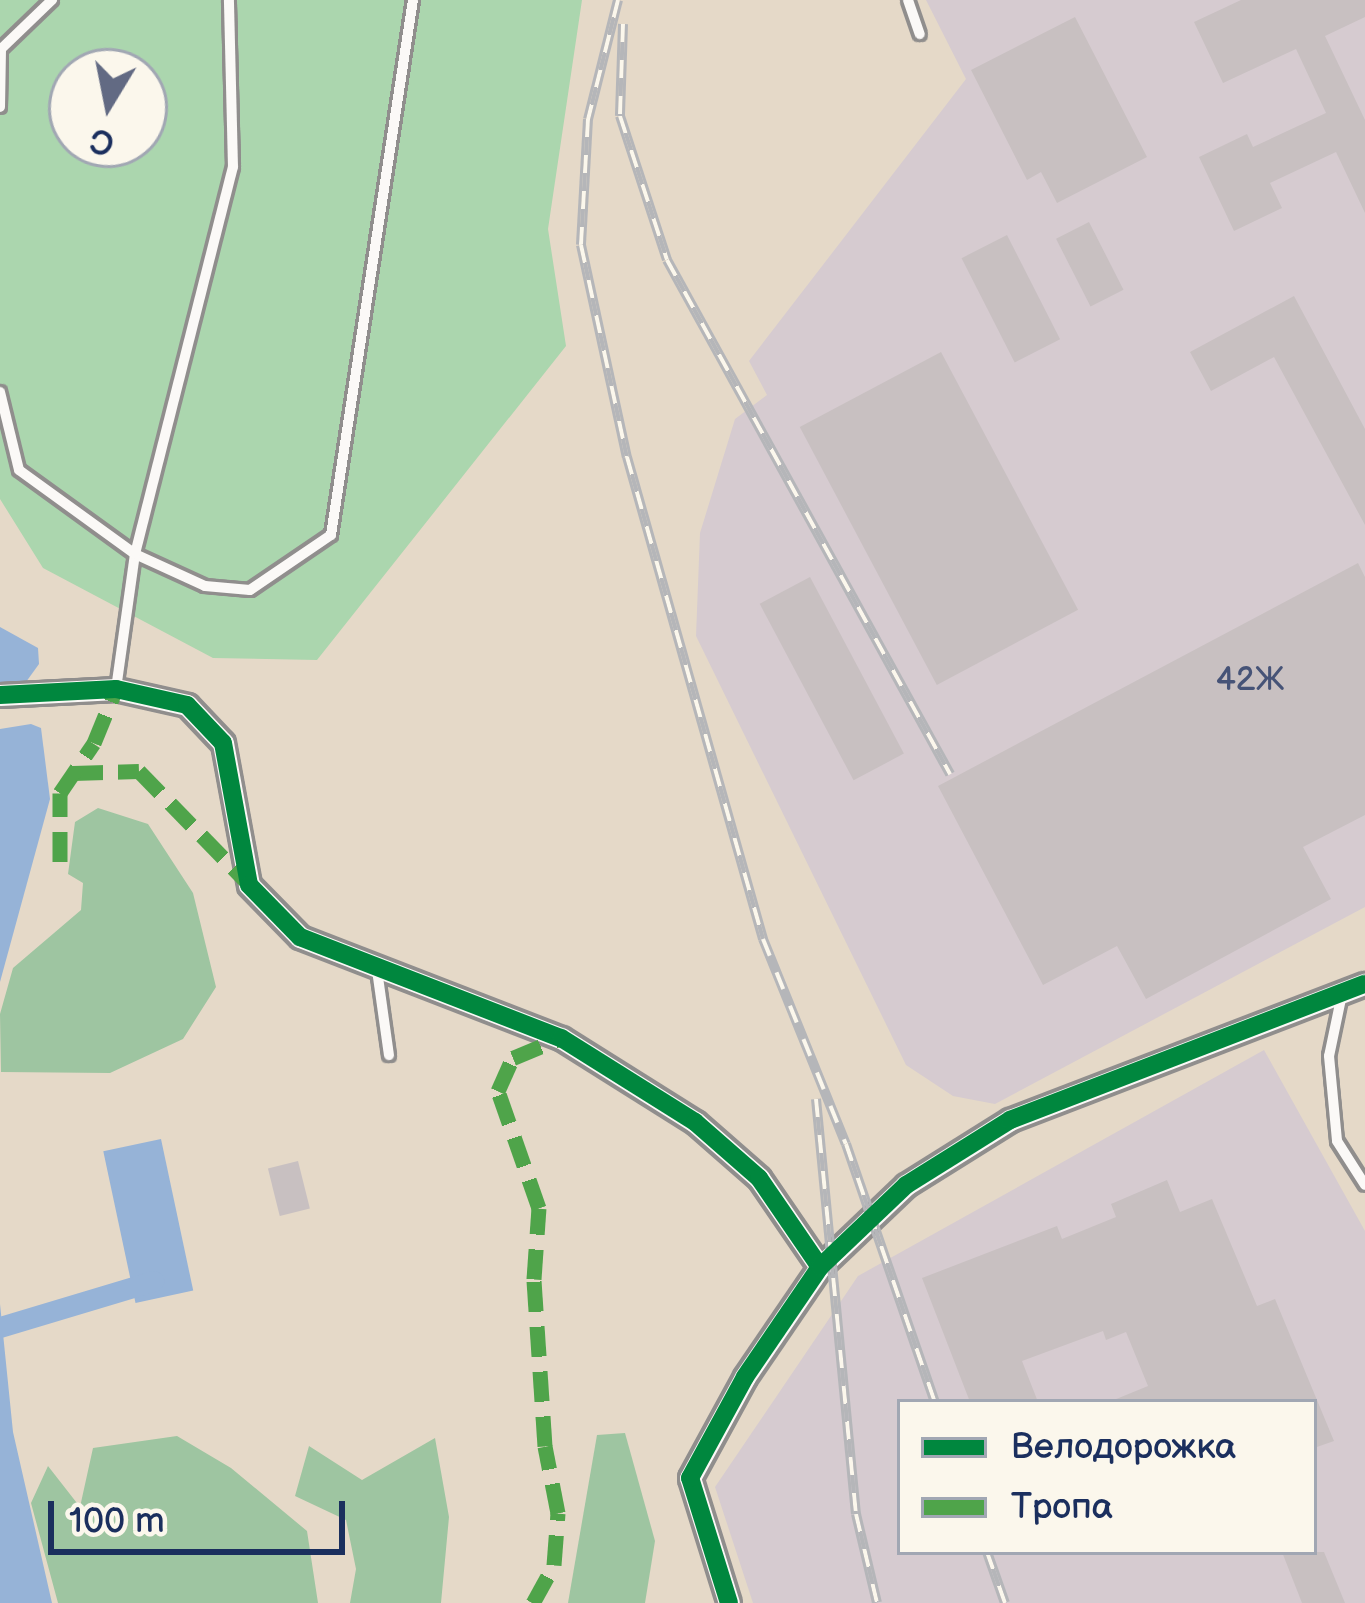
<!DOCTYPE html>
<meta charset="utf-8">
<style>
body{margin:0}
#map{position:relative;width:1365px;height:1603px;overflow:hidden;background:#e5d9c8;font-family:"Balsamiq Sans",sans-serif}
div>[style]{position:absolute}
.industrial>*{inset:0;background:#d6cbd0}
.green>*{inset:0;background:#abd6ae}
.forest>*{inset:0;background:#9ec5a1}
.water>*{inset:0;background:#96b3d7;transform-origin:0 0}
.canal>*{height:21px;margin:-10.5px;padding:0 10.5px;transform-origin:10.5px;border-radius:10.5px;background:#96b3d7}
.building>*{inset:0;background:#c8c0c1;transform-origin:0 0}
.roads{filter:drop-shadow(3px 0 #908e8d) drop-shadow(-3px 0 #908e8d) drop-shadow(0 3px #908e8d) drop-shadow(0 -3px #908e8d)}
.lane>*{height:10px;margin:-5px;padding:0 5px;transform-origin:5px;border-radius:5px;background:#fbf9f7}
.street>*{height:21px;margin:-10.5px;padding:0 10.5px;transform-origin:10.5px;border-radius:10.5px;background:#fbf9f7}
.rail>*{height:10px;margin-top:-5px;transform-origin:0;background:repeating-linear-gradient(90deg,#fbf7ec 0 18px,#b5b6b9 0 36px);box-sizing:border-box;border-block:3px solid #b5b6b9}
.quiet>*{height:15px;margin-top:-7.5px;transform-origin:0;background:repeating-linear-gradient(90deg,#4fa44a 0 30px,transparent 0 45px)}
.cycleway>*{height:18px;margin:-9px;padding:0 9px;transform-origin:9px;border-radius:9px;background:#00873e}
span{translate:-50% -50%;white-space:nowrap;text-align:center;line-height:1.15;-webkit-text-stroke:9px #fbf7ec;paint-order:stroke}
.number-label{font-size:33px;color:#465377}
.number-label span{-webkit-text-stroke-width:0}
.legend{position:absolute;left:897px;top:1399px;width:420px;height:156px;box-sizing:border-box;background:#fbf7ec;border:3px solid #a1a7b3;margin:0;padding:15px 21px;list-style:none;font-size:36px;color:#1b2f5e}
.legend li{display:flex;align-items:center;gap:24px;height:60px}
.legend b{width:60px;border:3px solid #a1a7b3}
.north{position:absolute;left:48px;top:48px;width:120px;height:120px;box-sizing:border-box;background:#fbf7ec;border:3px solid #a1a7b3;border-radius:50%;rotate:190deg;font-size:33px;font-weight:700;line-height:48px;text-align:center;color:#1b2f5e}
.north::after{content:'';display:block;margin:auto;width:42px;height:54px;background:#626a83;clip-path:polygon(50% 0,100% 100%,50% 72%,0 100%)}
.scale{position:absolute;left:48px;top:1501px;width:297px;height:54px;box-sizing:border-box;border:6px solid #1b2f5e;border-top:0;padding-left:15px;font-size:36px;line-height:42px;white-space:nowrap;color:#1b2f5e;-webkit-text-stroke:9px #fbf7ec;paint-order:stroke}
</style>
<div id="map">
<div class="industrial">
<i style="clip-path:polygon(926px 0,1365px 0,1365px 907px,995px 1104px,953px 1096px,906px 1065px,696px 636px,700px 533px,735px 419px,767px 395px,749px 361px,966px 79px)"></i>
<i style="clip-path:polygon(evenodd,1264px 1050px,1365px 1231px,1365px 1603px,753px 1603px,715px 1487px,858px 1276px,1264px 1050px,900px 1402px,1314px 1402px,1314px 1552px,900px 1552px,900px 1402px)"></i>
</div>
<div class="green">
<i style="clip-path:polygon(evenodd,0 0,582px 0,548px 229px,566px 346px,317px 660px,213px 658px,43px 568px,0 499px,0 0,72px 72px,144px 72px,144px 144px,72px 144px,72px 72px)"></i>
</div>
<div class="forest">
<i style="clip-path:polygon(98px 808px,148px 824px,193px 893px,216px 987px,183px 1039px,110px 1073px,1px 1072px,0 1014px,13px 968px,81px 910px,83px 883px,68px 874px,75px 822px)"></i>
<i style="clip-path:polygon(625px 1433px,655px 1541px,645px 1603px,568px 1603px,597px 1435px)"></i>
<i style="clip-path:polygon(177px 1436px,231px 1468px,307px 1531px,318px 1603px,58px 1603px,31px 1503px,48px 1466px,80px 1507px,93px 1448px)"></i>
<i style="clip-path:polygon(435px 1438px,449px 1517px,441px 1603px,350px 1603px,356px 1569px,346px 1520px,295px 1496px,309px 1446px,362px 1480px)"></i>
</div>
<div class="water">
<i style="clip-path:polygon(0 627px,38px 648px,39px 664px,26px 682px,0 684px)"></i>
<i style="clip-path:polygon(31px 724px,41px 728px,50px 799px,0 982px,0 729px)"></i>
<i style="left:161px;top:1139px;width:155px;height:59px;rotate:78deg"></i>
<i style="clip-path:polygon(0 1304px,13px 1432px,52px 1603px,0 1603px)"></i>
</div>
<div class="canal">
<i style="left:0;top:1327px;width:160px;rotate:-16.7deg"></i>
</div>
<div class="building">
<i style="clip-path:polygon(1241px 0,1365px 0,1365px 17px,1325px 36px,1365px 120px,1365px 213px,1336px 152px,1270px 183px,1282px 208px,1234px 231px,1199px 157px,1247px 134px,1253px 147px,1326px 113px,1296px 49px,1223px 83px,1194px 22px)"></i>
<i style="clip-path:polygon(1075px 17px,1147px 157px,1057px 203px,1041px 172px,1027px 180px,971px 70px)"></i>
<i style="left:1089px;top:222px;width:76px;height:37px;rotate:63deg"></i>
<i style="left:1007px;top:235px;width:117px;height:51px;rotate:63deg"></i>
<i style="clip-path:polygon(1294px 296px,1365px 429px,1365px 525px,1274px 357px,1211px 391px,1190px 352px)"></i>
<i style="left:941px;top:352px;width:292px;height:160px;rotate:62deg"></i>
<i style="clip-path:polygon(1358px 563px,1365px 577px,1365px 815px,1303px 847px,1331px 899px,1146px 999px,1117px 946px,1043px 985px,938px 786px)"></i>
<i style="left:810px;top:577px;width:200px;height:57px;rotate:62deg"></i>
<i style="left:298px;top:1161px;width:49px;height:31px;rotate:76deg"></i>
<i style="clip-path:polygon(1167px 1180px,1180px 1212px,1212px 1199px,1257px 1306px,1275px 1299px,1334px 1441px,1314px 1448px,1314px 1402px,1109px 1402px,1148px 1386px,1126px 1332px,1106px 1340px,1103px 1331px,1022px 1361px,1038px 1402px,970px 1402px,922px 1278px,1057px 1226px,1062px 1239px,1116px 1217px,1111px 1204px)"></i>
<i style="clip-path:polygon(1282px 1552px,1324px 1552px,1345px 1603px,1302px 1603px)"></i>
</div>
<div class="roads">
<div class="lane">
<i style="left:908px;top:0;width:36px;rotate:71deg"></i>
<i style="left:0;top:107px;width:58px;rotate:-89deg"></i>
<i style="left:1px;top:49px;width:71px;rotate:-43.9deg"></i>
<i style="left:0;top:392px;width:80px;rotate:76.3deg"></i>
<i style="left:19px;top:470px;width:143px;rotate:35.9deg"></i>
<i style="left:135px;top:554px;width:77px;rotate:24.6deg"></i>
<i style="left:205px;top:586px;width:45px;rotate:5.1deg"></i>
<i style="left:250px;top:590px;width:98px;rotate:-34.2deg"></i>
<i style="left:331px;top:535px;width:541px;rotate:-81.29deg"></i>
<i style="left:116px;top:689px;width:136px;rotate:-82deg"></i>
<i style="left:135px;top:554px;width:399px;rotate:-75.8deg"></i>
<i style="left:233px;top:167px;width:167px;rotate:-91.4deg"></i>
<i style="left:377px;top:970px;width:86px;rotate:82deg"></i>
<i style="left:1342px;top:994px;width:63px;rotate:101.8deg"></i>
<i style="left:1329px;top:1056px;width:85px;rotate:84.6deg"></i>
<i style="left:1337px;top:1141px;width:52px;rotate:57.5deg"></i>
</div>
<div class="street">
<i style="left:0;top:695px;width:116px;rotate:-3deg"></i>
<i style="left:116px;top:689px;width:73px;rotate:12.7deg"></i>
<i style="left:187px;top:705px;width:52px;rotate:46.5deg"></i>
<i style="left:223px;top:743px;width:144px;rotate:79.6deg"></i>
<i style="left:249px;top:885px;width:73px;rotate:45.6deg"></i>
<i style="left:300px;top:937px;width:280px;rotate:21.2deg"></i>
<i style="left:561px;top:1038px;width:158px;rotate:32.1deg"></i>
<i style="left:695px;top:1122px;width:85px;rotate:41.2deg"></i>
<i style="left:759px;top:1178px;width:108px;rotate:55.6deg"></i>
<i style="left:729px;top:1603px;width:131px;rotate:-107.3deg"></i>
<i style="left:690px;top:1478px;width:115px;rotate:-61.4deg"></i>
<i style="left:745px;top:1377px;width:133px;rotate:-55.7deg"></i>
<i style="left:820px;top:1267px;width:119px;rotate:-43.6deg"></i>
<i style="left:906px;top:1185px;width:123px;rotate:-32deg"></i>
<i style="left:1010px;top:1120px;width:380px;rotate:-21deg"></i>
</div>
</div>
<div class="rail">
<i style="left:618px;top:0;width:123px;rotate:104.1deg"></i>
<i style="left:588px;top:119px;width:126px;rotate:93.2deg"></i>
<i style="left:581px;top:245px;width:217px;rotate:77.8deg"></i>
<i style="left:627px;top:457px;width:501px;rotate:74.24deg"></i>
<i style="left:763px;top:939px;width:221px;rotate:68deg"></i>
<i style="left:846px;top:1144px;width:273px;rotate:71deg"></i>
<i style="left:623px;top:24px;width:92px;rotate:91.9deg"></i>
<i style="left:620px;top:116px;width:151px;rotate:71.9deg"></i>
<i style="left:667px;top:260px;width:587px;rotate:61.16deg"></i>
<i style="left:816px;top:1099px;width:417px;rotate:84.5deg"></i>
<i style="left:856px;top:1514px;width:91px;rotate:76.7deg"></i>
<i style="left:987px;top:1552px;width:54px;rotate:70.6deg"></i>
</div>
<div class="quiet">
<i style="left:73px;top:773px;width:66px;rotate:-1.7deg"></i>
<i style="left:139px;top:771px;width:152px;rotate:45.8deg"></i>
<i style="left:60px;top:862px;width:69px;rotate:-90deg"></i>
<i style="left:60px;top:793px;width:60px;rotate:-55.8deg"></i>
<i style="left:94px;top:743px;width:58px;rotate:-67.8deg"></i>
<i style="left:533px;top:1603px;width:43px;rotate:-61.1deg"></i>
<i style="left:554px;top:1565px;width:52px;rotate:-85.6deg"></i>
<i style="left:558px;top:1513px;width:68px;rotate:-101deg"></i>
<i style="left:545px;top:1446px;width:167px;rotate:-93.8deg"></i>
<i style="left:534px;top:1279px;width:71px;rotate:-86deg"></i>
<i style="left:539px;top:1208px;width:124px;rotate:-109.3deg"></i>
<i style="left:498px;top:1091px;width:36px;rotate:-66deg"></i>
<i style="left:513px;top:1058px;width:52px;rotate:-22.6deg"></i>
</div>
<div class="cycleway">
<i style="left:0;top:695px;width:116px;rotate:-3deg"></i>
<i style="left:116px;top:689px;width:73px;rotate:12.7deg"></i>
<i style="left:187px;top:705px;width:52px;rotate:46.5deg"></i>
<i style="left:223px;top:743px;width:144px;rotate:79.6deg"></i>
<i style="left:249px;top:885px;width:73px;rotate:45.6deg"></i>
<i style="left:300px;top:937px;width:280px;rotate:21.2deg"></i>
<i style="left:561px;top:1038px;width:158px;rotate:32.1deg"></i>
<i style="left:695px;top:1122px;width:85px;rotate:41.2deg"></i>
<i style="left:759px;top:1178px;width:108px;rotate:55.6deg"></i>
<i style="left:729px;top:1603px;width:131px;rotate:-107.3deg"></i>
<i style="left:690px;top:1478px;width:115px;rotate:-61.4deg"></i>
<i style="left:745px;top:1377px;width:133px;rotate:-55.7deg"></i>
<i style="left:820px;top:1267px;width:119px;rotate:-43.6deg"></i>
<i style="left:906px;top:1185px;width:123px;rotate:-32deg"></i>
<i style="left:1010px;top:1120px;width:380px;rotate:-21deg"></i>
</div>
<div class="number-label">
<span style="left:1250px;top:681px">42Ж</span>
</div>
<ul class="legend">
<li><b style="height:15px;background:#00873e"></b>Велодорожка</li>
<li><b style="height:15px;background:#4fa44a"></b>Тропа</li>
</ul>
<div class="north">С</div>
<div class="scale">100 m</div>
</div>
